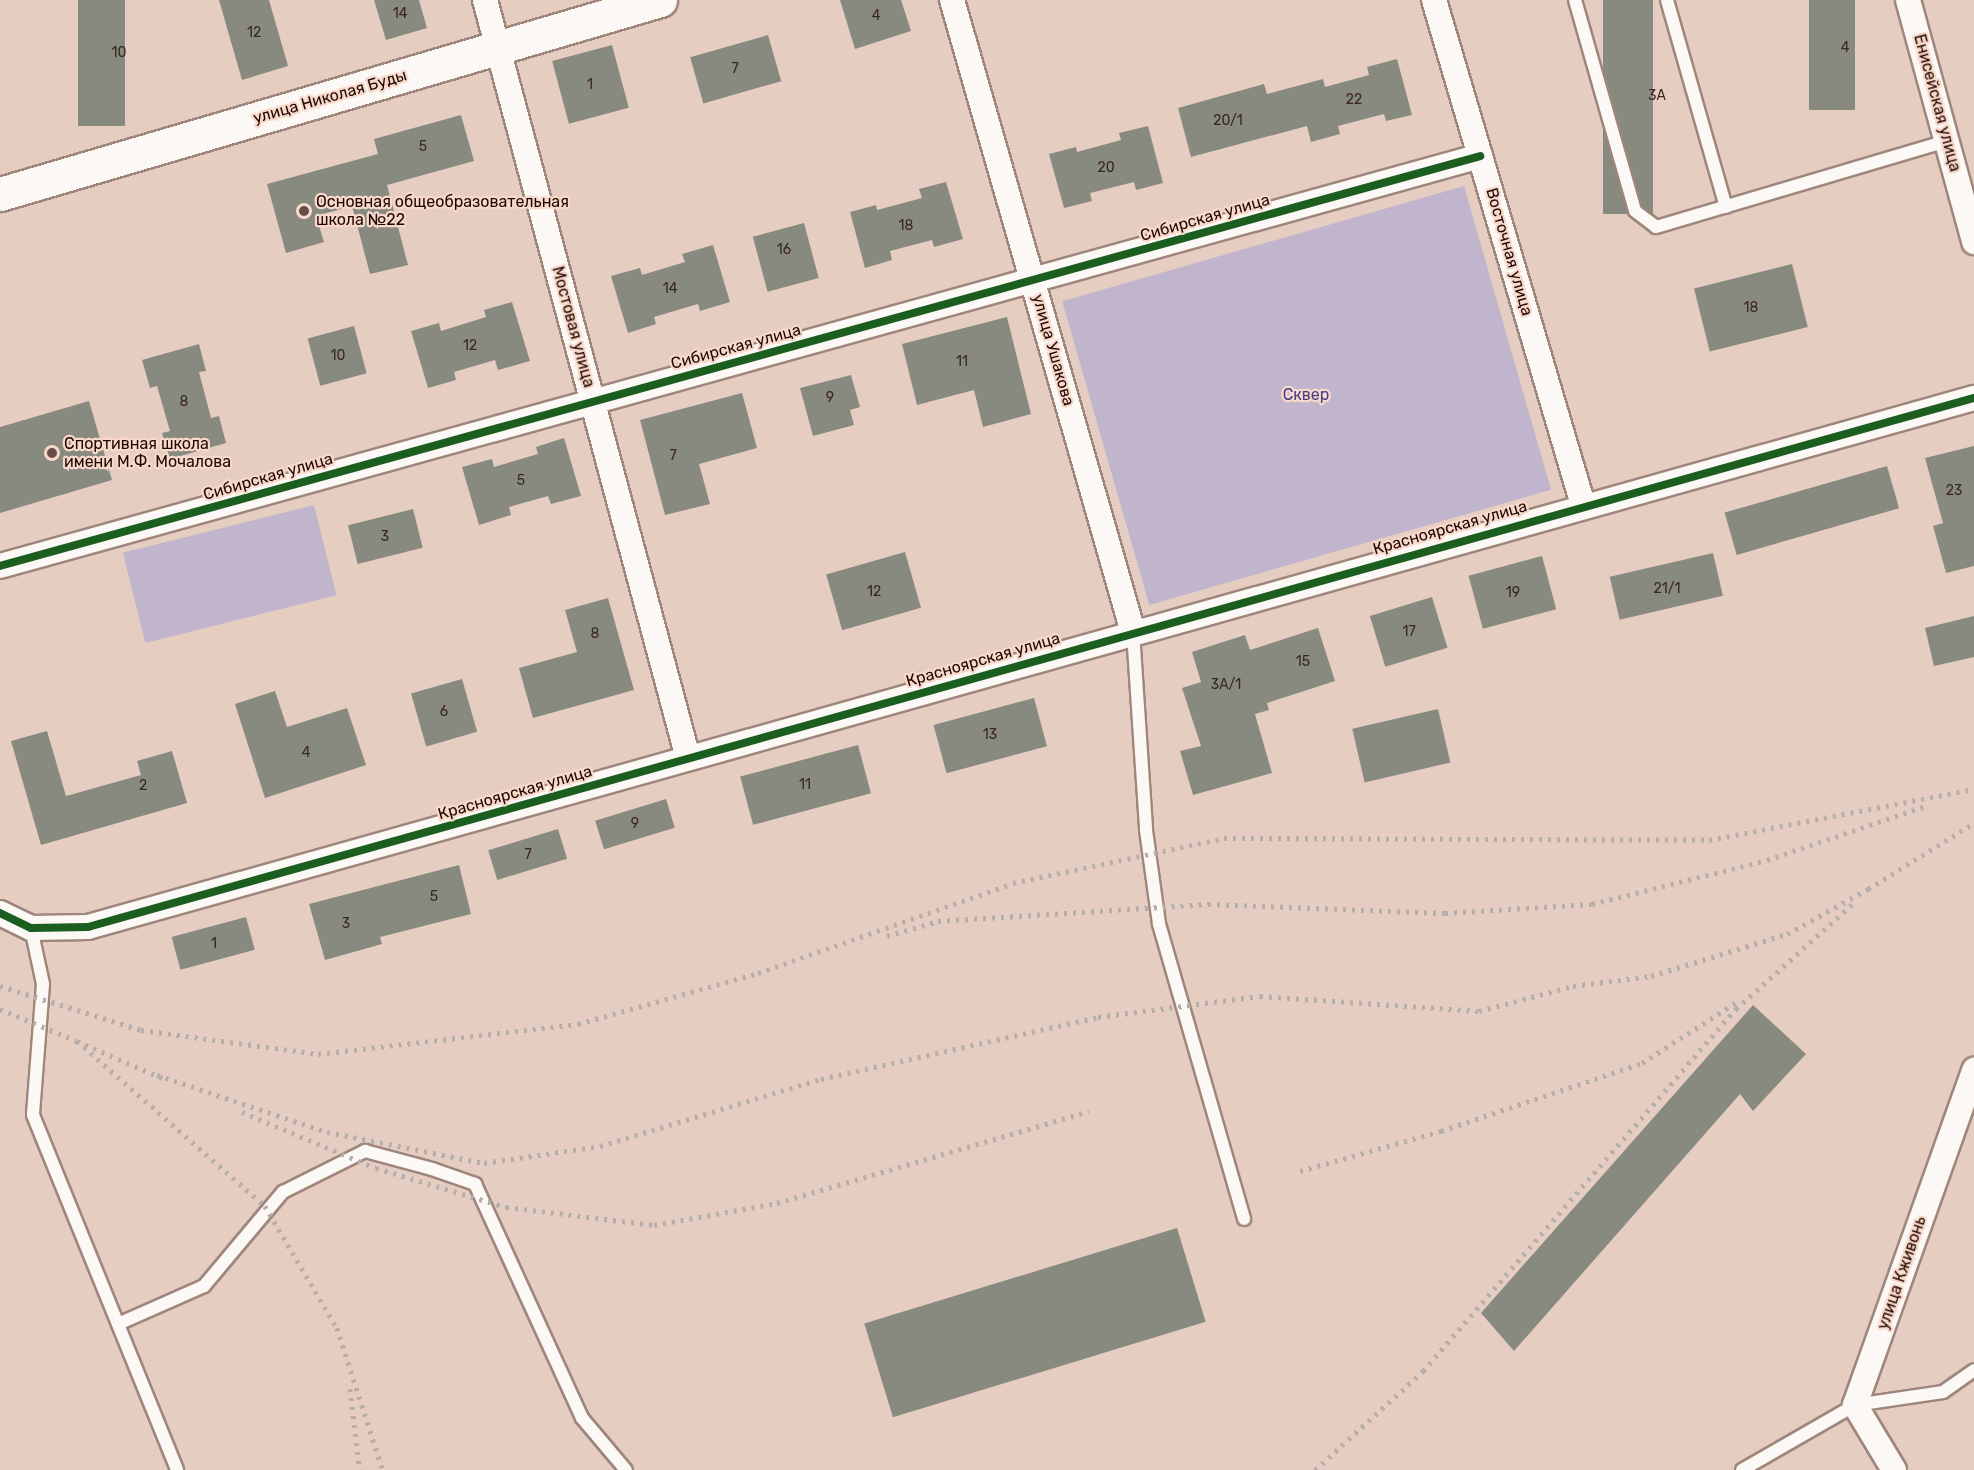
<!DOCTYPE html>
<meta charset="utf-8">
<style>
body{margin:0}
#map{position:relative;width:1974px;height:1470px;overflow:hidden;background:#e6cdc1;font-family:Rubik,sans-serif}
div>[style]{position:absolute}
.green>*{inset:0;background:#c1b5cd;transform-origin:0 0}
.building>*{inset:0;background:#888a80;transform-origin:0 0}
.roads{filter:drop-shadow(2px 0 #9e867b) drop-shadow(-2px 0 #9e867b) drop-shadow(0 2px #9e867b) drop-shadow(0 -2px #9e867b)}
.lane>*{height:12px;margin:-6px;padding:0 6px;transform-origin:6px;border-radius:6px;background:#fbf8f6}
.street>*{height:24px;margin:-12px;padding:0 12px;transform-origin:12px;border-radius:12px;background:#fbf8f6}
.secondary>*{height:33px;margin:-16.5px;padding:0 16.5px;transform-origin:16.5px;border-radius:16.5px;background:#fbf8f6}
.rail>*{height:4.5px;margin-top:-2.25px;transform-origin:0;background:repeating-linear-gradient(90deg,#b5aeab 0 3px,transparent 0 9px)}
.cycleway>*{height:8px;margin:-4px;padding:0 4px;transform-origin:4px;border-radius:4px;background:#1b5e20}
.dots>*{width:16px;height:16px;translate:-50% -50%;box-sizing:border-box;border:3px solid #f7d8ca;border-radius:50%}
span{translate:-50% -50%;white-space:nowrap;text-align:center;line-height:1.15;-webkit-text-stroke:4.5px #f7d8ca;paint-order:stroke}
.number-label{font-size:14px;color:#3a2720}
.number-label span{-webkit-text-stroke-width:0}
.street-label{font-size:16px;color:#200600}
.poi-label{font-size:16px;color:#200600}
.left{translate:0 -50%;text-align:left}
.park-label{font-size:16px;color:#473e84}
</style>
<div id="map">
<div class="green">
<i style="left:1464px;top:186px;width:316px;height:418px;rotate:74deg"></i>
<i style="left:314px;top:505px;width:93px;height:197px;rotate:76deg"></i>
</div>
<div class="building">
<i style="left:78px;top:0;width:47px;height:126px"></i>
<i style="clip-path:polygon(219px 0,269px 0,288px 66px,242px 80px)"></i>
<i style="clip-path:polygon(374px 0,419px 0,427px 28px,386px 40px)"></i>
<i style="clip-path:polygon(840px 0,901px 0,911px 31px,855px 49px)"></i>
<i style="left:1603px;top:0;width:50px;height:214px"></i>
<i style="left:1809px;top:0;width:46px;height:110px"></i>
<i style="left:768px;top:35px;width:48px;height:81px;rotate:74deg"></i>
<i style="left:612px;top:45px;width:65px;height:62px;rotate:75deg"></i>
<i style="clip-path:polygon(1397px 59px,1412px 115px,1386px 121px,1384px 114px,1338px 126px,1340px 134px,1311px 142px,1307px 126px,1191px 157px,1178px 108px,1264px 84px,1267px 94px,1323px 79px,1325px 87px,1369px 75px,1367px 67px)"></i>
<i style="clip-path:polygon(461px 115px,474px 161px,387px 185px,408px 265px,370px 274px,352px 206px,316px 216px,324px 242px,286px 253px,267px 184px,378px 154px,374px 139px)"></i>
<i style="clip-path:polygon(1148px 126px,1163px 183px,1136px 190px,1134px 182px,1090px 193px,1092px 201px,1064px 208px,1049px 154px,1076px 147px,1077px 152px,1121px 140px,1119px 133px)"></i>
<i style="clip-path:polygon(946px 182px,963px 239px,934px 247px,932px 240px,890px 251px,892px 260px,865px 268px,850px 212px,876px 205px,877px 210px,922px 198px,919px 189px)"></i>
<i style="left:804px;top:223px;width:57px;height:53px;rotate:75deg"></i>
<i style="clip-path:polygon(713px 245px,730px 302px,700px 311px,698px 304px,654px 317px,656px 324px,628px 333px,611px 276px,640px 268px,642px 275px,685px 262px,682px 254px)"></i>
<i style="left:1792px;top:264px;width:65px;height:101px;rotate:76deg"></i>
<i style="clip-path:polygon(512px 302px,530px 361px,498px 370px,495px 360px,454px 372px,456px 380px,428px 388px,411px 331px,439px 323px,441px 331px,486px 317px,484px 310px)"></i>
<i style="clip-path:polygon(1007px 317px,1031px 414px,983px 427px,974px 390px,917px 405px,902px 344px)"></i>
<i style="left:354px;top:326px;width:49px;height:48px;rotate:75deg"></i>
<i style="clip-path:polygon(199px 344px,206px 371px,199px 372px,211px 418px,219px 416px,226px 443px,170px 459px,162px 433px,170px 431px,157px 386px,150px 388px,142px 360px)"></i>
<i style="clip-path:polygon(851px 375px,860px 407px,850px 410px,854px 425px,813px 436px,800px 388px)"></i>
<i style="clip-path:polygon(742px 393px,757px 448px,699px 464px,710px 504px,665px 515px,640px 420px)"></i>
<i style="clip-path:polygon(89px 401px,112px 480px,0 513px,0 427px)"></i>
<i style="clip-path:polygon(564px 438px,581px 496px,551px 504px,548px 496px,509px 507px,511px 515px,479px 525px,462px 467px,492px 459px,494px 467px,538px 454px,536px 447px)"></i>
<i style="clip-path:polygon(1974px 446px,1974px 566px,1946px 573px,1933px 526px,1943px 523px,1925px 458px)"></i>
<i style="left:1887px;top:466px;width:44px;height:169px;rotate:74deg"></i>
<i style="left:413px;top:509px;width:40px;height:67px;rotate:76deg"></i>
<i style="left:905px;top:552px;width:58px;height:82px;rotate:74deg"></i>
<i style="left:1713px;top:553px;width:44px;height:106px;rotate:77deg"></i>
<i style="left:1542px;top:556px;width:55px;height:76px;rotate:75deg"></i>
<i style="left:1432px;top:597px;width:53px;height:65px;rotate:73deg"></i>
<i style="clip-path:polygon(608px 598px,634px 690px,533px 718px,519px 668px,577px 652px,565px 610px)"></i>
<i style="clip-path:polygon(1974px 616px,1974px 657px,1934px 666px,1925px 628px)"></i>
<i style="clip-path:polygon(1318px 628px,1335px 681px,1267px 703px,1269px 710px,1255px 714px,1272px 773px,1193px 795px,1180px 751px,1201px 746px,1182px 688px,1201px 682px,1192px 652px,1245px 635px,1250px 650px)"></i>
<i style="left:462px;top:679px;width:55px;height:53px;rotate:74deg"></i>
<i style="clip-path:polygon(275px 691px,287px 727px,347px 708px,366px 765px,265px 798px,235px 704px)"></i>
<i style="left:1034px;top:698px;width:50px;height:104px;rotate:75deg"></i>
<i style="left:1438px;top:709px;width:55px;height:88px;rotate:77deg"></i>
<i style="clip-path:polygon(47px 731px,66px 796px,141px 775px,137px 761px,172px 751px,187px 803px,41px 845px,11px 741px)"></i>
<i style="left:858px;top:745px;width:50px;height:122px;rotate:75deg"></i>
<i style="left:666px;top:799px;width:30px;height:74px;rotate:73deg"></i>
<i style="left:558px;top:829px;width:31px;height:73px;rotate:73deg"></i>
<i style="clip-path:polygon(459px 865px,471px 914px,380px 937px,382px 944px,325px 960px,309px 904px)"></i>
<i style="left:246px;top:917px;width:34px;height:77px;rotate:75deg"></i>
<i style="clip-path:polygon(1753px 1005px,1806px 1054px,1753px 1111px,1740px 1094px,1514px 1351px,1481px 1313px)"></i>
<i style="left:1177px;top:1228px;width:98px;height:327px;rotate:73deg"></i>
</div>
<div class="roads">
<div class="lane">
<i style="left:1575px;top:0;width:219px;rotate:74.1deg"></i>
<i style="left:1635px;top:211px;width:26px;rotate:37deg"></i>
<i style="left:1656px;top:227px;width:306px;rotate:-16.5deg"></i>
<i style="left:1667px;top:0;width:215px;rotate:74.1deg"></i>
<i style="left:1133px;top:632px;width:198px;rotate:86.2deg"></i>
<i style="left:1146px;top:830px;width:95px;rotate:82.1deg"></i>
<i style="left:1159px;top:924px;width:307px;rotate:73.9deg"></i>
<i style="left:31px;top:928px;width:57px;rotate:77.9deg"></i>
<i style="left:43px;top:984px;width:131px;rotate:94.4deg"></i>
<i style="left:33px;top:1115px;width:383px;rotate:67.9deg"></i>
<i style="left:118px;top:1324px;width:94px;rotate:-23.8deg"></i>
<i style="left:204px;top:1286px;width:123px;rotate:-50deg"></i>
<i style="left:283px;top:1192px;width:92px;rotate:-26.6deg"></i>
<i style="left:365px;top:1151px;width:69px;rotate:15deg"></i>
<i style="left:432px;top:1169px;width:46px;rotate:19.2deg"></i>
<i style="left:475px;top:1184px;width:257px;rotate:65.4deg"></i>
<i style="left:582px;top:1418px;width:68px;rotate:49.8deg"></i>
<i style="left:1742px;top:1470px;width:130px;rotate:-29.9deg"></i>
<i style="left:1855px;top:1405px;width:89px;rotate:-8.4deg"></i>
<i style="left:1943px;top:1392px;width:38px;rotate:-35deg"></i>
</div>
<div class="street">
<i style="left:485px;top:0;width:785px;rotate:75.01deg"></i>
<i style="left:952px;top:0;width:657px;rotate:74.02deg"></i>
<i style="left:1434px;top:0;width:527px;rotate:73.56deg"></i>
<i style="left:1908px;top:0;width:251px;rotate:74.7deg"></i>
<i style="left:0;top:566px;width:1536px;rotate:-15.48deg"></i>
<i style="left:0;top:913px;width:34px;rotate:26deg"></i>
<i style="left:31px;top:928px;width:57px;rotate:-1deg"></i>
<i style="left:88px;top:927px;width:1959px;rotate:-15.67deg"></i>
<i style="left:1894px;top:1470px;width:76px;rotate:-121deg"></i>
<i style="left:1855px;top:1405px;width:356px;rotate:-70.4deg"></i>
</div>
<div class="secondary">
<i style="left:0;top:194px;width:688px;rotate:-16.38deg"></i>
</div>
</div>
<div class="rail">
<i style="left:887px;top:936px;width:53px;rotate:-16.4deg"></i>
<i style="left:938px;top:921px;width:271px;rotate:-3.6deg"></i>
<i style="left:1208px;top:904px;width:237px;rotate:2.2deg"></i>
<i style="left:1445px;top:913px;width:147px;rotate:-3.5deg"></i>
<i style="left:1592px;top:904px;width:180px;rotate:-14.1deg"></i>
<i style="left:1767px;top:860px;width:165px;rotate:-18.8deg"></i>
<i style="left:0;top:986px;width:148px;rotate:17.3deg"></i>
<i style="left:141px;top:1030px;width:179px;rotate:7.7deg"></i>
<i style="left:318px;top:1054px;width:262px;rotate:-6.6deg"></i>
<i style="left:578px;top:1024px;width:187px;rotate:-15.8deg"></i>
<i style="left:758px;top:973px;width:270px;rotate:-19.4deg"></i>
<i style="left:1013px;top:883px;width:216px;rotate:-12deg"></i>
<i style="left:1224px;top:838px;width:485px;rotate:0.2deg"></i>
<i style="left:1709px;top:840px;width:270px;rotate:-10.9deg"></i>
<i style="left:0;top:1009px;width:83px;rotate:22.6deg"></i>
<i style="left:77px;top:1041px;width:250px;rotate:41.3deg"></i>
<i style="left:265px;top:1206px;width:142px;rotate:59.5deg"></i>
<i style="left:337px;top:1328px;width:149px;rotate:72.1deg"></i>
<i style="left:77px;top:1041px;width:93px;rotate:23.5deg"></i>
<i style="left:157px;top:1075px;width:179px;rotate:18.5deg"></i>
<i style="left:327px;top:1132px;width:160px;rotate:11.2deg"></i>
<i style="left:484px;top:1163px;width:117px;rotate:-8.3deg"></i>
<i style="left:600px;top:1146px;width:231px;rotate:-16.9deg"></i>
<i style="left:821px;top:1079px;width:284px;rotate:-12.6deg"></i>
<i style="left:1098px;top:1017px;width:163px;rotate:-7.4deg"></i>
<i style="left:1260px;top:996px;width:220px;rotate:3.9deg"></i>
<i style="left:1479px;top:1011px;width:97px;rotate:-14.9deg"></i>
<i style="left:1573px;top:986px;width:79px;rotate:-7.3deg"></i>
<i style="left:1651px;top:976px;width:142px;rotate:-17.2deg"></i>
<i style="left:1787px;top:934px;width:93px;rotate:-29.1deg"></i>
<i style="left:1868px;top:889px;width:125px;rotate:-31.9deg"></i>
<i style="left:242px;top:1112px;width:145px;rotate:22.7deg"></i>
<i style="left:376px;top:1168px;width:136px;rotate:16.7deg"></i>
<i style="left:506px;top:1207px;width:149px;rotate:6.9deg"></i>
<i style="left:654px;top:1225px;width:125px;rotate:-10.1deg"></i>
<i style="left:777px;top:1203px;width:325px;rotate:-16.4deg"></i>
<i style="left:1300px;top:1171px;width:147px;rotate:-15.8deg"></i>
<i style="left:1441px;top:1131px;width:212px;rotate:-18.7deg"></i>
<i style="left:1642px;top:1063px;width:111px;rotate:-32.8deg"></i>
<i style="left:350px;top:1389px;width:82px;rotate:83deg"></i>
<i style="left:1315px;top:1470px;width:147px;rotate:-42.5deg"></i>
<i style="left:1423px;top:1371px;width:479px;rotate:-49.2deg"></i>
<i style="left:1736px;top:1009px;width:160px;rotate:-42deg"></i>
</div>
<div class="cycleway">
<i style="left:0;top:566px;width:1536px;rotate:-15.48deg"></i>
<i style="left:0;top:913px;width:34px;rotate:26deg"></i>
<i style="left:31px;top:928px;width:57px;rotate:-1deg"></i>
<i style="left:88px;top:927px;width:1959px;rotate:-15.67deg"></i>
</div>
<div class="dots">
<i style="left:304px;top:211px;background:#654c44"></i>
<i style="left:52px;top:453px;background:#654c44"></i>
</div>
<div class="number-label">
<span style="left:400px;top:14px">14</span>
<span style="left:876px;top:16px">4</span>
<span style="left:254px;top:33px">12</span>
<span style="left:1845px;top:48px">4</span>
<span style="left:119px;top:53px">10</span>
<span style="left:735px;top:69px">7</span>
<span style="left:590px;top:85px">1</span>
<span style="left:1657px;top:96px">3А</span>
<span style="left:1354px;top:100px">22</span>
<span style="left:1228px;top:121px">20/1</span>
<span style="left:423px;top:147px">5</span>
<span style="left:1106px;top:168px">20</span>
<span style="left:906px;top:226px">18</span>
<span style="left:784px;top:250px">16</span>
<span style="left:670px;top:289px">14</span>
<span style="left:1751px;top:308px">18</span>
<span style="left:470px;top:346px">12</span>
<span style="left:338px;top:356px">10</span>
<span style="left:962px;top:362px">11</span>
<span style="left:830px;top:398px">9</span>
<span style="left:184px;top:402px">8</span>
<span style="left:673px;top:456px">7</span>
<span style="left:521px;top:481px">5</span>
<span style="left:1954px;top:491px">23</span>
<span style="left:385px;top:537px">3</span>
<span style="left:1667px;top:589px">21/1</span>
<span style="left:874px;top:592px">12</span>
<span style="left:1513px;top:593px">19</span>
<span style="left:1409px;top:632px">17</span>
<span style="left:595px;top:634px">8</span>
<span style="left:1303px;top:662px">15</span>
<span style="left:1226px;top:685px">3А/1</span>
<span style="left:444px;top:712px">6</span>
<span style="left:990px;top:735px">13</span>
<span style="left:306px;top:753px">4</span>
<span style="left:805px;top:785px">11</span>
<span style="left:143px;top:786px">2</span>
<span style="left:635px;top:824px">9</span>
<span style="left:528px;top:855px">7</span>
<span style="left:434px;top:897px">5</span>
<span style="left:346px;top:924px">3</span>
<span style="left:214px;top:944px">1</span>
</div>
<div class="street-label">
<span style="left:330px;top:97px;rotate:-16deg">улица Николая Буды</span>
<span style="left:1937px;top:103px;rotate:75deg">Енисейская улица</span>
<span style="left:1205px;top:218px;rotate:-16deg">Сибирская улица</span>
<span style="left:1509px;top:252px;rotate:74deg">Восточная улица</span>
<span style="left:573px;top:327px;rotate:75deg">Мостовая улица</span>
<span style="left:736px;top:347px;rotate:-15deg">Сибирская улица</span>
<span style="left:1053px;top:350px;rotate:74deg">улица Ушакова</span>
<span style="left:268px;top:477px;rotate:-16deg">Сибирская улица</span>
<span style="left:1450px;top:528px;rotate:-16deg">Красноярская улица</span>
<span style="left:983px;top:660px;rotate:-16deg">Красноярская улица</span>
<span style="left:515px;top:793px;rotate:-16deg">Красноярская улица</span>
<span style="left:1902px;top:1273px;rotate:-71deg">улица Кживонь</span>
</div>
<div class="poi-label">
<span class="left" style="left:316px;top:211px">Основная общеобразовательная<br>школа №22</span>
<span class="left" style="left:64px;top:453px">Спортивная школа<br>имени М.Ф. Мочалова</span>
</div>
<div class="park-label">
<span style="left:1306px;top:395px">Сквер</span>
</div>
</div>
